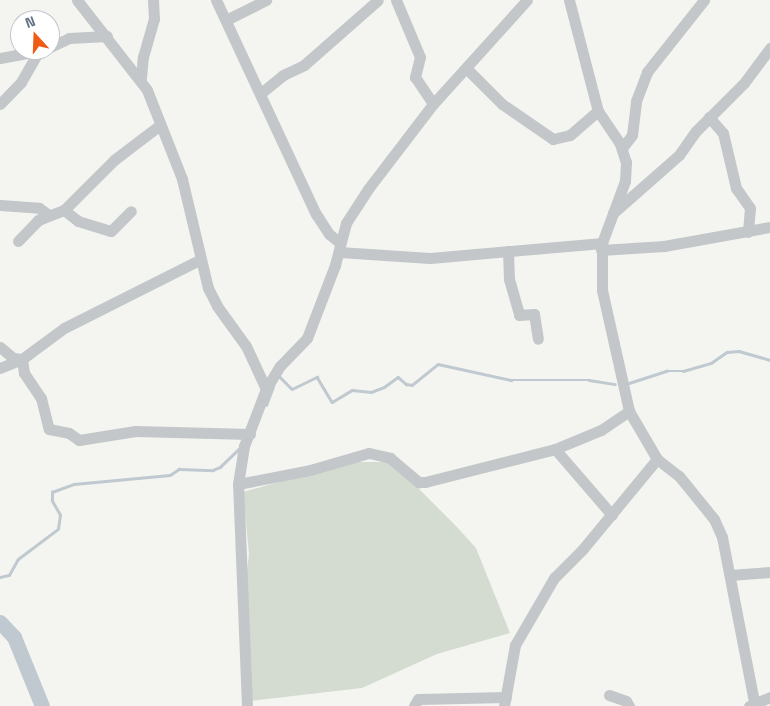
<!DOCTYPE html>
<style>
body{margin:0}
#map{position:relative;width:770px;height:706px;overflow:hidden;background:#f4f5f0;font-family:"Space Grotesk",sans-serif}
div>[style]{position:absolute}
.green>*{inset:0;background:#d4dcd1}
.stream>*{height:2.5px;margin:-1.25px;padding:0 1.25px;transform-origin:1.25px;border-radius:1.25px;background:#bfc9cf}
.river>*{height:15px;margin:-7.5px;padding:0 7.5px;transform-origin:7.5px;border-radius:7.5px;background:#bfc9cf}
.minor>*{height:11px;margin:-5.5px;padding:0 5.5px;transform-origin:5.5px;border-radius:5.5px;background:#c3c7ca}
span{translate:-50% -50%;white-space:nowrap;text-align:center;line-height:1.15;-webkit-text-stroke:5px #fff;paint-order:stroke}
.north{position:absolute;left:10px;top:10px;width:50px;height:50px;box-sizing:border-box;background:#fff;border:1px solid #c0c6cd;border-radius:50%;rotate:340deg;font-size:14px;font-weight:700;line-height:20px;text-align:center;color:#617183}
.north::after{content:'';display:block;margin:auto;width:18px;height:22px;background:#ef5b15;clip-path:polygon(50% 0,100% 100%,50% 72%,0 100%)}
</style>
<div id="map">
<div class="green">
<i style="clip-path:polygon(349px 462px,392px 462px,456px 526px,476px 548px,510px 633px,437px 654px,362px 688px,249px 701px,246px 579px,249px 554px,243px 492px)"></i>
</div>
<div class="stream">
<i style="left:279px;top:376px;width:18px;rotate:45deg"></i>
<i style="left:292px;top:389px;width:28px;rotate:-26deg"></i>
<i style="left:317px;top:377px;width:29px;rotate:59deg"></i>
<i style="left:332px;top:402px;width:23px;rotate:-31deg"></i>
<i style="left:352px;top:390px;width:19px;rotate:6deg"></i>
<i style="left:371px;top:392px;width:14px;rotate:-21deg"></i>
<i style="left:384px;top:387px;width:17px;rotate:-36deg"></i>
<i style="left:398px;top:377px;width:11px;rotate:41deg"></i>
<i style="left:406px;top:384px;width:6px;rotate:9deg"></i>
<i style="left:412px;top:385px;width:33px;rotate:-39deg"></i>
<i style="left:438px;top:364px;width:75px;rotate:12.4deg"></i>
<i style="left:511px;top:380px;width:78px"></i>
<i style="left:589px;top:380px;width:26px;rotate:9deg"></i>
<i style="left:629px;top:383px;width:40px;rotate:-18deg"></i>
<i style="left:667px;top:371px;width:16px"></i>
<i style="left:683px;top:371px;width:29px;rotate:-16deg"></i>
<i style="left:711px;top:363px;width:19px;rotate:-35deg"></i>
<i style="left:727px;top:352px;width:12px;rotate:-5deg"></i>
<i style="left:739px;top:351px;width:32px;rotate:16deg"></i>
<i style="left:266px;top:405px;width:19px;rotate:-69deg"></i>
<i style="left:0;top:577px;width:9px;rotate:-13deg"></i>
<i style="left:9px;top:575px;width:18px;rotate:-61deg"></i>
<i style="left:18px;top:559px;width:50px;rotate:-36.9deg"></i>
<i style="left:58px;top:529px;width:14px;rotate:-82deg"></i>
<i style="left:60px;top:515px;width:16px;rotate:-120deg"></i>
<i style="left:52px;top:501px;width:9px;rotate:-90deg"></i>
<i style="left:52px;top:492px;width:23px;rotate:-20deg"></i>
<i style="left:74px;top:484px;width:96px;rotate:-5.4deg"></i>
<i style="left:170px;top:475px;width:11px;rotate:-34deg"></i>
<i style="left:179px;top:469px;width:34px;rotate:2deg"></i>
<i style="left:213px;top:470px;width:8px;rotate:-23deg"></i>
<i style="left:220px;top:467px;width:28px;rotate:-44deg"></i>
</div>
<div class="river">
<i style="left:0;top:622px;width:21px;rotate:47deg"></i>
<i style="left:14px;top:637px;width:74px;rotate:67.9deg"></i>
</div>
<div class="minor">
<i style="left:77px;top:0;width:114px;rotate:52.1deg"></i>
<i style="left:147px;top:90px;width:96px;rotate:68.5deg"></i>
<i style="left:182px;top:179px;width:112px;rotate:76.6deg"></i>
<i style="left:208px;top:288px;width:20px;rotate:63deg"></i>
<i style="left:217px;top:306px;width:49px;rotate:54.1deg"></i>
<i style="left:246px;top:346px;width:47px;rotate:65.1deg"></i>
<i style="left:216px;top:0;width:236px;rotate:65deg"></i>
<i style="left:316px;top:214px;width:24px;rotate:57deg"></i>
<i style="left:329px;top:234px;width:14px;rotate:39deg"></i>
<i style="left:396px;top:0;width:62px;rotate:67.2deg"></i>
<i style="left:420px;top:57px;width:21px;rotate:104deg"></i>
<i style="left:415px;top:77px;width:32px;rotate:56deg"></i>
<i style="left:569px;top:0;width:115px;rotate:75.4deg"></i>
<i style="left:598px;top:111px;width:40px;rotate:56deg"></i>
<i style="left:620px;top:144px;width:19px;rotate:72deg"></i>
<i style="left:626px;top:162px;width:19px;rotate:93deg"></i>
<i style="left:625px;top:181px;width:66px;rotate:110.4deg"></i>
<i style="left:602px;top:243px;width:47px;rotate:90deg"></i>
<i style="left:602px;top:290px;width:124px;rotate:77.4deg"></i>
<i style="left:629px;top:411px;width:56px;rotate:59.7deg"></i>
<i style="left:657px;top:459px;width:28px;rotate:38deg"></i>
<i style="left:679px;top:476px;width:55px;rotate:50.9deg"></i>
<i style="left:714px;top:519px;width:20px;rotate:66deg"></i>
<i style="left:722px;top:537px;width:172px;rotate:79deg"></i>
<i style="left:226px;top:20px;width:45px;rotate:-26.6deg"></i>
<i style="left:50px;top:47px;width:21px;rotate:-25deg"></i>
<i style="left:69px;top:38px;width:38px;rotate:-3deg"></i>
<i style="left:0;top:58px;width:44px;rotate:-10.5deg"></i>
<i style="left:467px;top:69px;width:49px;rotate:45deg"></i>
<i style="left:502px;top:104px;width:62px;rotate:34.5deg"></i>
<i style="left:553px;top:139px;width:17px;rotate:-13deg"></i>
<i style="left:570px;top:135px;width:37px;rotate:-41deg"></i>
<i style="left:141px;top:78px;width:21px;rotate:-85deg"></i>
<i style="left:143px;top:57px;width:40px;rotate:-74deg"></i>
<i style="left:154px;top:19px;width:19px;rotate:-93deg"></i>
<i style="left:261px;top:93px;width:28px;rotate:-39deg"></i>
<i style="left:283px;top:75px;width:23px;rotate:-25deg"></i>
<i style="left:304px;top:65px;width:98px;rotate:-41.3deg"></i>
<i style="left:0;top:104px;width:30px;rotate:-46deg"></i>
<i style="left:21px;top:82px;width:36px;rotate:-60deg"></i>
<i style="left:709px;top:117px;width:21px;rotate:49deg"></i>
<i style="left:723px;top:133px;width:57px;rotate:76.7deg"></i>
<i style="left:736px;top:188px;width:24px;rotate:55deg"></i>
<i style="left:750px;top:208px;width:24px;rotate:95deg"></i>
<i style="left:622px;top:148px;width:16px;rotate:-52deg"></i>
<i style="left:632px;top:135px;width:34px;rotate:-83deg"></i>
<i style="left:636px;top:101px;width:31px;rotate:-69deg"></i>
<i style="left:647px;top:72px;width:92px;rotate:-51.6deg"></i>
<i style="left:0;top:205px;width:39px;rotate:4deg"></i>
<i style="left:39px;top:208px;width:12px;rotate:35deg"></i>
<i style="left:64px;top:210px;width:18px;rotate:38deg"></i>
<i style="left:78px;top:221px;width:34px;rotate:17deg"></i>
<i style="left:111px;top:231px;width:28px;rotate:-45deg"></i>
<i style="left:613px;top:213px;width:88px;rotate:-41.3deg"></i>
<i style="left:679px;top:155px;width:29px;rotate:-55deg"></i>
<i style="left:696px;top:131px;width:68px;rotate:-45deg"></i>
<i style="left:744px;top:83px;width:44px;rotate:-53.4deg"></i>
<i style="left:18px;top:241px;width:29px;rotate:-46deg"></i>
<i style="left:38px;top:220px;width:28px;rotate:-21deg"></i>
<i style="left:64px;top:210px;width:71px;rotate:-45deg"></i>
<i style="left:114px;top:160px;width:58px;rotate:-37.3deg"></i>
<i style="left:601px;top:250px;width:63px;rotate:-3.6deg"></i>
<i style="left:664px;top:246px;width:108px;rotate:-10.2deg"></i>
<i style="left:508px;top:251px;width:28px;rotate:88deg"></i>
<i style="left:509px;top:279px;width:37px;rotate:74deg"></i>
<i style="left:519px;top:315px;width:15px;rotate:-4deg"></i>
<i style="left:534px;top:314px;width:25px;rotate:81deg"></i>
<i style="left:339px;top:252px;width:91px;rotate:3.8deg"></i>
<i style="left:430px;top:258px;width:173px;rotate:-5deg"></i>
<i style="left:0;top:347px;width:17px;rotate:40deg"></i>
<i style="left:13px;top:358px;width:9px;rotate:6deg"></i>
<i style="left:22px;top:359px;width:14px;rotate:82deg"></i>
<i style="left:24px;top:373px;width:30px;rotate:56deg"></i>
<i style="left:41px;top:398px;width:32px;rotate:76deg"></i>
<i style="left:49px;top:429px;width:20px;rotate:11deg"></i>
<i style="left:69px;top:433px;width:12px;rotate:35deg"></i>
<i style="left:79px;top:440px;width:57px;rotate:-9.1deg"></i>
<i style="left:135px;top:431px;width:115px;rotate:1.5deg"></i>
<i style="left:0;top:368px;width:24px;rotate:-22deg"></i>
<i style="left:22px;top:359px;width:52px;rotate:-36.4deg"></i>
<i style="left:64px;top:328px;width:151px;rotate:-26.7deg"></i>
<i style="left:555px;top:449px;width:87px;rotate:49.2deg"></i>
<i style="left:238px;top:484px;width:73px;rotate:-11deg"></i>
<i style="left:310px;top:470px;width:61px;rotate:-16.1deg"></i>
<i style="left:369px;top:453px;width:22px;rotate:13deg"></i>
<i style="left:390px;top:458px;width:38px;rotate:40deg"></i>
<i style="left:419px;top:482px;width:6px"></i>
<i style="left:425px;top:482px;width:134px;rotate:-14.2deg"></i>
<i style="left:555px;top:449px;width:50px;rotate:-22.4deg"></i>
<i style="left:601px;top:430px;width:34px;rotate:-34deg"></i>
<i style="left:730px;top:575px;width:40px;rotate:-4.3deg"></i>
<i style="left:609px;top:695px;width:18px;rotate:19deg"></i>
<i style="left:626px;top:701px;width:6px;rotate:59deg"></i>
<i style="left:247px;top:706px;width:222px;rotate:-92.3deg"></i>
<i style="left:238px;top:484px;width:38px;rotate:-81deg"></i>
<i style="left:244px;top:446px;width:61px;rotate:-68.9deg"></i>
<i style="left:266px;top:389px;width:27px;rotate:-59deg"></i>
<i style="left:280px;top:366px;width:39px;rotate:-46deg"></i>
<i style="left:307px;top:338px;width:78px;rotate:-69deg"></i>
<i style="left:335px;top:265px;width:43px;rotate:-75.3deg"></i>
<i style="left:346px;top:223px;width:40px;rotate:-57.1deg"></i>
<i style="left:368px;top:189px;width:107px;rotate:-52.6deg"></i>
<i style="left:433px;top:104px;width:140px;rotate:-47.9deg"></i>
<i style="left:414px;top:706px;width:8px;rotate:-60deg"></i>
<i style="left:418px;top:699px;width:88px;rotate:-1.3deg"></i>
<i style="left:504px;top:706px;width:62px;rotate:-79.8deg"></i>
<i style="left:515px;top:645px;width:78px;rotate:-59.8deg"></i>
<i style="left:554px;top:578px;width:40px;rotate:-45deg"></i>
<i style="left:582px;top:550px;width:118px;rotate:-50.5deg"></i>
<i style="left:749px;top:706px;width:23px;rotate:-23deg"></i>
</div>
<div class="north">N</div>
</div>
